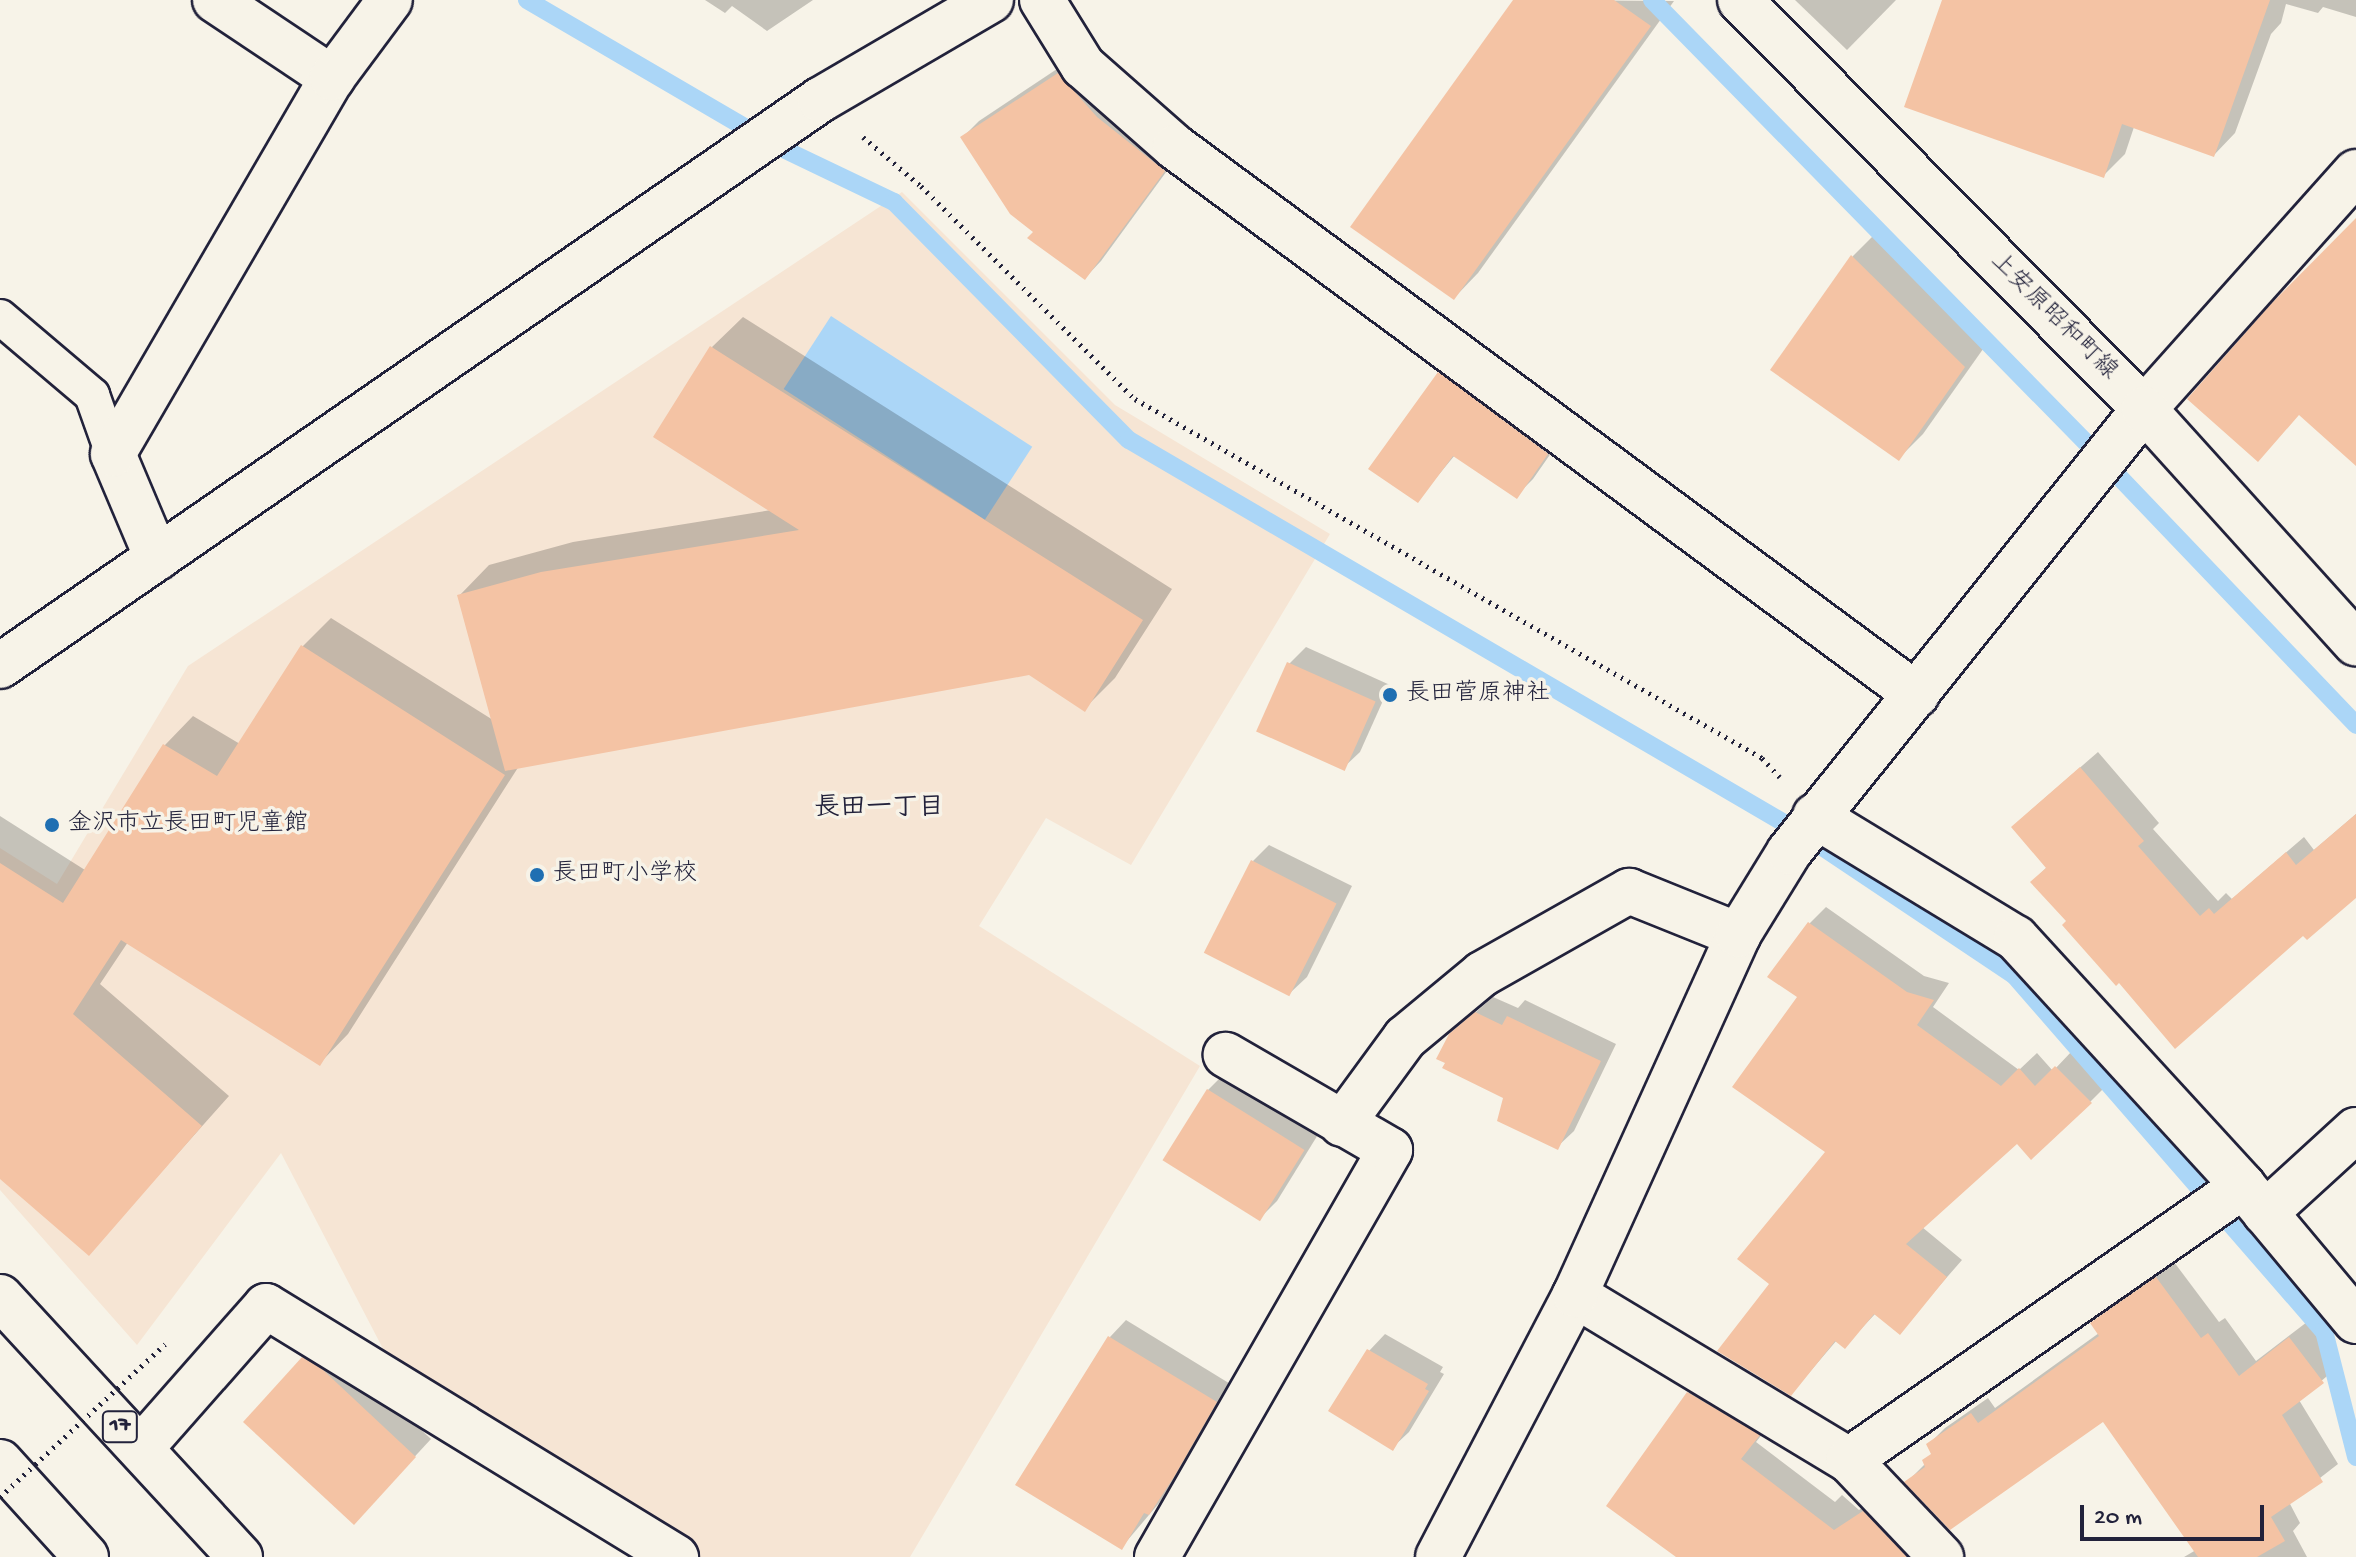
<!DOCTYPE html>
<meta charset="utf-8">
<style>
body{margin:0}
#map{position:relative;width:2356px;height:1557px;overflow:hidden;background:#f7f3e8;font-family:"Gochi Hand","Klee One",sans-serif}
div>[style]{position:absolute}
.built>*{inset:0;background:#f6e5d4}
.water>*{inset:0;background:#abd6f7;transform-origin:0 0}
.shadow>*{inset:0;background:#0003}
.stream>*{height:18px;margin:-9px;padding:0 9px;transform-origin:9px;border-radius:9px;background:#abd6f7}
.building>*{inset:0;background:#f4c3a4;transform-origin:0 0}
.path>*{height:5px;margin-top:-2.5px;transform-origin:0;background:repeating-linear-gradient(90deg,#22223b 0 2px,transparent 0 8px)}
.roads{filter:drop-shadow(2px 0 #22223b) drop-shadow(-2px 0 #22223b) drop-shadow(0 2px #22223b) drop-shadow(0 -2px #22223b)}
.lane>*{height:34px;margin:-17px;padding:0 17px;transform-origin:17px;border-radius:17px;background:#f7f3e8}
.street>*{height:44px;margin:-22px;padding:0 22px;transform-origin:22px;border-radius:22px;background:#f7f3e8}
.secondary>*{height:44px;margin:-22px;padding:0 22px;transform-origin:22px;border-radius:22px;background:#f7f3e8}
.primary>*{height:44px;margin:-22px;padding:0 22px;transform-origin:22px;border-radius:22px;background:#f7f3e8}
.path-bridge>*{height:5px;margin-top:-2.5px;transform-origin:0;background:repeating-linear-gradient(90deg,#22223b 0 2px,transparent 0 8px)}
.dots>*{width:22px;height:22px;translate:-50% -50%;box-sizing:border-box;border:4px solid #f7f3e8;border-radius:50%}
span{translate:-50% -50%;white-space:nowrap;text-align:center;line-height:1.15;-webkit-text-stroke:7px #f7f3e8;paint-order:stroke}
.shield-label span{padding:2px 6px;background:#f7f3e8;border:2px solid;border-radius:6px;-webkit-text-stroke-width:0}
.shield-label{font-size:22px;color:#22223b;font-weight:700}
.street-label{font-size:24px;color:#22223b}
.poi-label{font-size:24px;color:#22223b}
.left{translate:0 -50%;text-align:left}
.neighbourhood-label{font-size:26px;color:#22223b;font-weight:700}
.scale{position:absolute;left:2080px;top:1505px;width:184px;height:36px;box-sizing:border-box;border:4px solid #22223b;border-top:0;padding-left:10px;font-size:24px;line-height:28px;white-space:nowrap;color:#22223b;-webkit-text-stroke:6px #f7f3e8;paint-order:stroke}
</style>
<div id="map">
<div class="built">
<i style="clip-path:polygon(902px 192px,1115px 405px,1330px 534px,1131px 865px,1046px 818px,979px 926px,1200px 1066px,910px 1557px,686px 1557px,392px 1366px,281px 1153px,137px 1345px,0 1190px,0 848px,57px 884px,188px 666px)"></i>
</div>
<div class="water">
<i style="left:831px;top:316px;width:240px;height:87px;rotate:33deg"></i>
</div>
<div class="shadow">
<i style="clip-path:polygon(705px 0,813px 0,767px 31px,732px 6px,725px 13px)"></i>
<i style="clip-path:polygon(1515px 0,1674px 1px,1478px 273px,1454px 298px)"></i>
<i style="clip-path:polygon(1795px 0,1896px 0,1847px 50px)"></i>
<i style="clip-path:polygon(1944px 0,2356px 0,2356px 17px,2323px 7px,2318px 13px,2286px 4px,2281px 23px,2271px 34px,2235px 133px,2214px 155px,2134px 127px,2125px 154px,2103px 176px)"></i>
<i style="clip-path:polygon(1075px 57px,1180px 153px,1101px 261px,1085px 278px,1036px 231px,962px 138px,979px 121px)"></i>
<i style="clip-path:polygon(1877px 232px,1988px 342px,1923px 434px,1899px 458px,1773px 369px,1853px 256px)"></i>
<i style="clip-path:polygon(743px 317px,1172px 589px,1115px 678px,1084px 709px,1029px 673px,519px 766px,348px 1034px,320px 1063px,128px 942px,100px 984px,229px 1096px,89px 1253px,0 1140px,0 816px,85px 870px,165px 745px,193px 716px,240px 744px,303px 646px,331px 618px,493px 720px,459px 596px,489px 565px,573px 542px,771px 510px,712px 347px)"></i>
<i style="clip-path:polygon(1456px 357px,1563px 436px,1533px 479px,1516px 496px,1455px 455px,1417px 501px,1439px 373px)"></i>
<i style="clip-path:polygon(1306px 647px,1390px 685px,1360px 752px,1343px 768px,1289px 664px)"></i>
<i style="clip-path:polygon(2098px 752px,2159px 823px,2153px 829px,2218px 901px,2226px 893px,2232px 899px,2304px 837px,2314px 850px,2356px 814px,2356px 895px,2304px 933px,2069px 921px,2032px 882px,2047px 867px,2030px 811px)"></i>
<i style="clip-path:polygon(1269px 845px,1352px 886px,1307px 977px,1290px 993px,1253px 861px)"></i>
<i style="clip-path:polygon(1826px 907px,1924px 976px,1949px 983px,1933px 1007px,2019px 1070px,2037px 1053px,2053px 1071px,2072px 1051px,2107px 1085px,2090px 1102px,2017px 1142px,1922px 1227px,1962px 1260px,1899px 1332px,1876px 1313px,1845px 1346px,1837px 1340px,1791px 1394px,1771px 1283px,1828px 1152px,1800px 997px,1810px 923px)"></i>
<i style="clip-path:polygon(1493px 997px,1518px 1008px,1525px 1000px,1616px 1044px,1574px 1131px,1557px 1147px,1450px 1035px)"></i>
<i style="clip-path:polygon(1225px 1073px,1319px 1133px,1277px 1201px,1261px 1217px,1166px 1159px,1208px 1090px)"></i>
<i style="clip-path:polygon(2174px 1262px,2219px 1322px,2225px 1318px,2256px 1361px,2307px 1322px,2340px 1365px,2299px 1400px,2338px 1464px,2289px 1502px,2300px 1523px,2293px 1531px,2307px 1557px,2184px 1557px,2196px 1550px,2103px 1419px,1907px 1482px,1926px 1463px,1933px 1452px,1928px 1445px,1945px 1428px,1988px 1398px,1995px 1408px,2099px 1333px,2092px 1323px,2109px 1307px)"></i>
<i style="clip-path:polygon(1126px 1320px,1232px 1385px,1165px 1496px,1121px 1548px,1110px 1337px)"></i>
<i style="clip-path:polygon(1385px 1334px,1443px 1367px,1440px 1372px,1444px 1374px,1409px 1432px,1392px 1448px,1369px 1351px)"></i>
<i style="clip-path:polygon(320px 1342px,340px 1354px,431px 1439px,370px 1505px,303px 1359px)"></i>
<i style="clip-path:polygon(1705px 1376px,1775px 1418px,1756px 1442px,1835px 1502px,1842px 1495px,1859px 1510px,1880px 1495px,1924px 1542px,1909px 1557px,1678px 1557px,1689px 1393px)"></i>
</div>
<div class="stream">
<i style="left:527px;top:0;width:290px;rotate:30.3deg"></i>
<i style="left:777px;top:146px;width:130px;rotate:25.6deg"></i>
<i style="left:894px;top:202px;width:334px;rotate:45.4deg"></i>
<i style="left:1129px;top:440px;width:781px;rotate:30.31deg"></i>
<i style="left:1803px;top:834px;width:254px;rotate:33.8deg"></i>
<i style="left:2014px;top:975px;width:472px;rotate:49deg"></i>
<i style="left:2324px;top:1331px;width:130px;rotate:75.7deg"></i>
<i style="left:1652px;top:0;width:646px;rotate:45.56deg"></i>
<i style="left:2104px;top:461px;width:365px;rotate:46.3deg"></i>
</div>
<div class="building">
<i style="clip-path:polygon(1513px 0,1614px 0,1651px 26px,1454px 300px,1350px 227px)"></i>
<i style="clip-path:polygon(1942px 0,2270px 0,2214px 157px,2122px 124px,2104px 178px,1904px 107px)"></i>
<i style="clip-path:polygon(1058px 73px,1097px 117px,1165px 171px,1085px 280px,1027px 238px,1033px 232px,1010px 214px,960px 137px)"></i>
<i style="clip-path:polygon(2356px 218px,2356px 466px,2299px 415px,2258px 462px,2187px 399px,2270px 305px)"></i>
<i style="clip-path:polygon(1851px 255px,1965px 367px,1899px 461px,1770px 370px)"></i>
<i style="clip-path:polygon(710px 346px,1143px 620px,1085px 712px,1029px 675px,505px 771px,457px 595px,541px 572px,799px 530px,653px 437px)"></i>
<i style="clip-path:polygon(1438px 372px,1548px 454px,1517px 499px,1453px 456px,1418px 503px,1368px 469px)"></i>
<i style="clip-path:polygon(301px 645px,505px 775px,320px 1066px,121px 940px,73px 1014px,202px 1126px,89px 1256px,0 1179px,0 863px,63px 903px,163px 744px,217px 776px)"></i>
<i style="left:1287px;top:662px;width:97px;height:76px;rotate:24deg"></i>
<i style="clip-path:polygon(2080px 767px,2144px 841px,2138px 846px,2200px 916px,2209px 908px,2214px 914px,2286px 852px,2296px 865px,2356px 814px,2356px 898px,2307px 940px,2303px 936px,2175px 1049px,2119px 983px,2116px 986px,2062px 925px,2066px 921px,2030px 882px,2046px 868px,2011px 827px)"></i>
<i style="left:1251px;top:860px;width:96px;height:104px;rotate:27deg"></i>
<i style="clip-path:polygon(1808px 922px,1907px 992px,1934px 1000px,1917px 1025px,2001px 1086px,2019px 1068px,2035px 1086px,2055px 1066px,2092px 1103px,2031px 1160px,2017px 1144px,1906px 1244px,1947px 1277px,1900px 1335px,1874px 1314px,1845px 1349px,1835px 1341px,1791px 1396px,1717px 1351px,1769px 1284px,1737px 1259px,1825px 1152px,1732px 1087px,1797px 997px,1767px 977px)"></i>
<i style="clip-path:polygon(1475px 1012px,1502px 1025px,1507px 1016px,1601px 1061px,1558px 1150px,1497px 1121px,1503px 1098px,1442px 1068px,1445px 1063px,1436px 1059px,1449px 1034px)"></i>
<i style="left:1207px;top:1089px;width:115px;height:84px;rotate:32deg"></i>
<i style="clip-path:polygon(2156px 1277px,2201px 1338px,2208px 1333px,2239px 1376px,2289px 1337px,2324px 1383px,2282px 1415px,2323px 1482px,2271px 1517px,2285px 1541px,2257px 1557px,2198px 1557px,2103px 1422px,1950px 1530px,1904px 1482px,1925px 1467px,1922px 1460px,1931px 1454px,1926px 1444px,1971px 1413px,1978px 1423px,2099px 1336px,2090px 1323px)"></i>
<i style="clip-path:polygon(1108px 1336px,1217px 1402px,1174px 1477px,1149px 1515px,1144px 1513px,1122px 1550px,1015px 1485px)"></i>
<i style="clip-path:polygon(1367px 1349px,1428px 1384px,1425px 1389px,1429px 1391px,1393px 1451px,1328px 1411px)"></i>
<i style="clip-path:polygon(302px 1357px,323px 1370px,416px 1457px,354px 1525px,243px 1422px)"></i>
<i style="clip-path:polygon(1687px 1392px,1760px 1435px,1741px 1459px,1834px 1530px,1863px 1511px,1907px 1557px,1676px 1557px,1606px 1506px)"></i>
</div>
<div class="path">
<i style="left:863px;top:137px;width:76px;rotate:40.2deg"></i>
<i style="left:921px;top:186px;width:302px;rotate:44.9deg"></i>
<i style="left:1135px;top:399px;width:723px;rotate:29.79deg"></i>
<i style="left:1762px;top:758px;width:26px;rotate:47deg"></i>
</div>
<div class="roads">
<div class="lane">
<i style="left:0;top:317px;width:121px;rotate:40.3deg"></i>
<i style="left:92px;top:395px;width:63px;rotate:70.4deg"></i>
</div>
<div class="street">
<i style="left:215px;top:0;width:141px;rotate:33.7deg"></i>
<i style="left:1042px;top:0;width:78px;rotate:58.2deg"></i>
<i style="left:1083px;top:66px;width:123px;rotate:41.4deg"></i>
<i style="left:1175px;top:147px;width:922px;rotate:36.45deg"></i>
<i style="left:157px;top:558px;width:113px;rotate:-112.9deg"></i>
<i style="left:113px;top:454px;width:435px;rotate:-59.8deg"></i>
<i style="left:332px;top:78px;width:97px;rotate:-53.4deg"></i>
<i style="left:1815px;top:816px;width:235px;rotate:31.3deg"></i>
<i style="left:2016px;top:938px;width:336px;rotate:47.5deg"></i>
<i style="left:2243px;top:1186px;width:176px;rotate:50.1deg"></i>
<i style="left:1342px;top:1124px;width:107px;rotate:-53.8deg"></i>
<i style="left:1405px;top:1038px;width:100px;rotate:-39.7deg"></i>
<i style="left:1482px;top:974px;width:169px;rotate:-29.5deg"></i>
<i style="left:1629px;top:891px;width:118px;rotate:22deg"></i>
<i style="left:2265px;top:1213px;width:123px;rotate:-42.4deg"></i>
<i style="left:1575px;top:1295px;width:320px;rotate:31.1deg"></i>
<i style="left:1849px;top:1460px;width:134px;rotate:46.5deg"></i>
<i style="left:141px;top:1448px;width:189px;rotate:-48.6deg"></i>
<i style="left:266px;top:1306px;width:481px;rotate:31.5deg"></i>
<i style="left:1849px;top:1460px;width:480px;rotate:-34.8deg"></i>
<i style="left:1157px;top:1557px;width:469px;rotate:-60.2deg"></i>
<i style="left:1390px;top:1150px;width:190px;rotate:-149.9deg"></i>
<i style="left:1438px;top:1557px;width:296px;rotate:-62.4deg"></i>
<i style="left:1575px;top:1295px;width:395px;rotate:-65.6deg"></i>
<i style="left:1738px;top:935px;width:97px;rotate:-58.4deg"></i>
<i style="left:1789px;top:852px;width:568px;rotate:-51.29deg"></i>
<i style="left:2144px;top:409px;width:318px;rotate:-48.2deg"></i>
</div>
<div class="secondary">
<i style="left:1740px;top:0;width:575px;rotate:45.35deg"></i>
<i style="left:2144px;top:409px;width:316px;rotate:47.9deg"></i>
<i style="left:0;top:666px;width:996px;rotate:-34.62deg"></i>
<i style="left:820px;top:100px;width:198px;rotate:-30.3deg"></i>
</div>
<div class="primary">
<i style="left:0;top:1297px;width:354px;rotate:47.3deg"></i>
<i style="left:0;top:1462px;width:128px;rotate:47.8deg"></i>
</div>
</div>
<div class="path-bridge">
<i style="left:0;top:1497px;width:225px;rotate:-42.8deg"></i>
</div>
<div class="dots">
<i style="left:1390px;top:695px;background:#1f6fb2"></i>
<i style="left:52px;top:825px;background:#1f6fb2"></i>
<i style="left:537px;top:875px;background:#1f6fb2"></i>
</div>
<div class="shield-label">
<span style="left:120px;top:1427px">17</span>
</div>
<div class="street-label">
<span style="left:2053px;top:317px;rotate:45deg">上安原昭和町線</span>
</div>
<div class="poi-label">
<span class="left" style="left:1406px;top:695px">長田菅原神社</span>
<span class="left" style="left:68px;top:825px">金沢市立長田町児童館</span>
<span class="left" style="left:553px;top:875px">長田町小学校</span>
</div>
<div class="neighbourhood-label">
<span style="left:879px;top:810px">長田一丁目</span>
</div>
<div class="scale">20 m</div>
</div>
